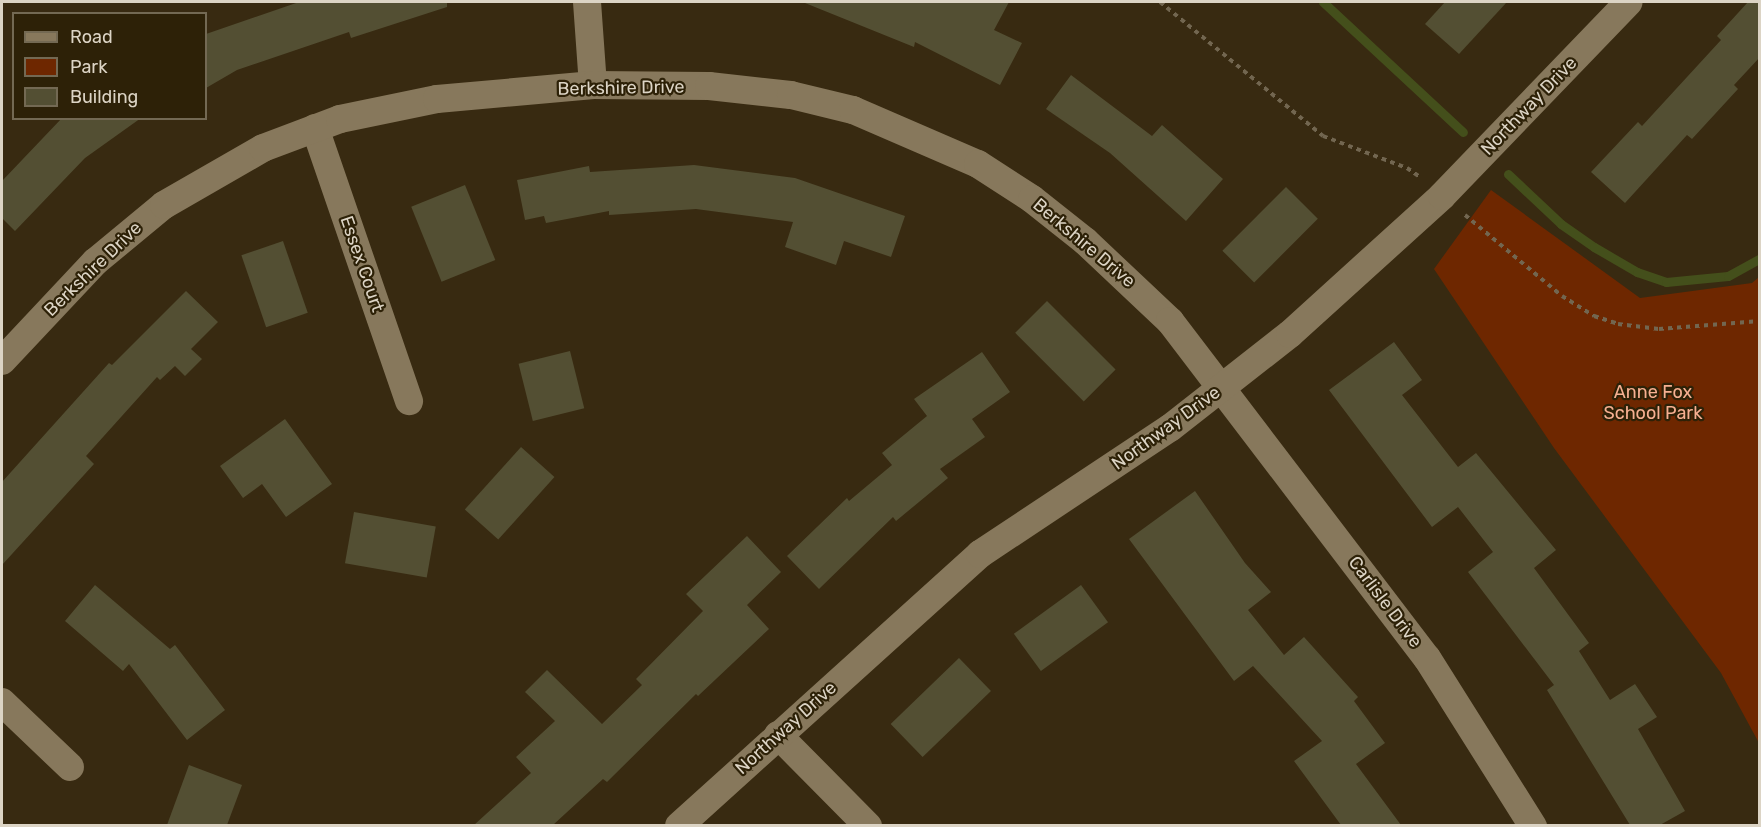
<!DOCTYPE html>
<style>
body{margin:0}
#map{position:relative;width:1761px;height:827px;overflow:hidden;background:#382a11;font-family:Rubik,sans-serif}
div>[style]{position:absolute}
.green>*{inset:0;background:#6e2700}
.stream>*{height:9px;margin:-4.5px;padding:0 4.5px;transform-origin:4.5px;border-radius:4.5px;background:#444f1b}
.building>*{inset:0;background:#534f33;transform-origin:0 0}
.path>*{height:4px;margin-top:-2px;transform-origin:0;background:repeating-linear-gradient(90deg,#726650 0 4.5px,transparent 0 9px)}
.minor>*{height:28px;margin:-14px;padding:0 14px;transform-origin:14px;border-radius:14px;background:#87785c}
span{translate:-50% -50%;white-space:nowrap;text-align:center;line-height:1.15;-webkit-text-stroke:4.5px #2d2107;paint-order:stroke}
.street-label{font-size:18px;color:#dcd4c5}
.park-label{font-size:18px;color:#f7b091}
.frame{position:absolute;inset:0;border:3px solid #dcd4c5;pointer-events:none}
.legend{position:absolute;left:12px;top:12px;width:195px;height:108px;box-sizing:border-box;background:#2d2107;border:2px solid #736953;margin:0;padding:8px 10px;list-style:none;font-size:18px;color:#dcd4c5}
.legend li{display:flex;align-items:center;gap:12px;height:30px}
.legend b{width:30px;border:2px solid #736953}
</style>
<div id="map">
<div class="green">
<i style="clip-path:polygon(1491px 190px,1640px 298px,1752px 283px,1759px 277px,1759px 743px,1721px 673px,1554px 448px,1434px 269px)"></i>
</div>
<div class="stream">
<i style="left:1323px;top:2px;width:191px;rotate:42.9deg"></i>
<i style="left:1508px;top:174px;width:73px;rotate:43.3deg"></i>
<i style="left:1561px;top:224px;width:40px;rotate:34.9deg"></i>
<i style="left:1594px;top:247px;width:50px;rotate:30.2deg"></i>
<i style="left:1637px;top:272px;width:31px;rotate:19deg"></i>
<i style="left:1666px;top:282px;width:62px;rotate:-5.5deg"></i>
<i style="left:1728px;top:276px;width:37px;rotate:-29deg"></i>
</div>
<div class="building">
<i style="clip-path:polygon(299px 2px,447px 2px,447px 7px,351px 38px,349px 32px,237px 70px,206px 88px,206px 34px)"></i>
<i style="clip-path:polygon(1009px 2px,994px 30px,1022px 43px,1000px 85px,915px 42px,914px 47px,805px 3px)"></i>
<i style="clip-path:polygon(1445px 2px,1507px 2px,1459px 54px,1425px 24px)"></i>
<i style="clip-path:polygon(1748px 2px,1760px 2px,1760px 57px,1734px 85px,1738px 89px,1692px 139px,1687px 135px,1625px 203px,1591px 172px,1638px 122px,1642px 126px,1721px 40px,1717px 36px)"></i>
<i style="clip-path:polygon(1071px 75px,1152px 136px,1162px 125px,1223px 179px,1186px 221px,1110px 153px,1046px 109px)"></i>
<i style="clip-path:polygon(62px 118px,141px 118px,85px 158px,15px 231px,2px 218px,2px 181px)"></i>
<i style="clip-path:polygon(694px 165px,795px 178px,905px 216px,891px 257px,844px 241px,836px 265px,785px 247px,793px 222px,696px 209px,609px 215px,609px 211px,546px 223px,544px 216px,525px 220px,517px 180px,589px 166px,590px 172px)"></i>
<i style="left:465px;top:185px;width:81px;height:58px;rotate:68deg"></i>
<i style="left:1286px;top:187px;width:45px;height:90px;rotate:45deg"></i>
<i style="left:283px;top:241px;width:76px;height:44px;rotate:71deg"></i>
<i style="clip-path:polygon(186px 291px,218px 322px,191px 349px,202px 359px,185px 376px,175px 366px,160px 380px,157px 377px,86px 456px,94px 464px,2px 565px,2px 482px,109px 363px,112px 365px)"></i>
<i style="left:1047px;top:301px;width:97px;height:45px;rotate:45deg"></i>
<i style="clip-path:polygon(1394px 342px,1422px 380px,1402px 395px,1458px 467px,1476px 453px,1556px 550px,1534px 568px,1589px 643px,1579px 651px,1610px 700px,1635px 684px,1657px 717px,1638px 729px,1685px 811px,1660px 825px,1630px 825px,1547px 690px,1554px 685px,1468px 572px,1493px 552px,1458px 507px,1432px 527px,1329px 390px)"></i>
<i style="left:570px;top:351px;width:59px;height:53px;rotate:76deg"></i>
<i style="clip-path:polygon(982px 352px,1010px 392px,972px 419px,985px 437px,940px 469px,948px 478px,896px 521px,893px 517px,819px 589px,787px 556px,847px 498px,849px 501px,892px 465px,882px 453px,927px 416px,914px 399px)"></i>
<i style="clip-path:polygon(285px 419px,332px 484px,286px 517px,262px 484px,243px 498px,220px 466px)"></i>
<i style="left:521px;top:447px;width:45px;height:84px;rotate:42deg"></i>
<i style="clip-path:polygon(1195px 491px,1245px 563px,1271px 592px,1248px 610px,1284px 655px,1304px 637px,1358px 697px,1354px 701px,1385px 743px,1356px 764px,1401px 825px,1341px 825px,1294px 761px,1322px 741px,1253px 666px,1234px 681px,1129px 539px)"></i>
<i style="left:354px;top:512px;width:83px;height:52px;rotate:10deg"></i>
<i style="clip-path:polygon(747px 536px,781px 572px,747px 605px,769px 629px,698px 696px,696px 694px,607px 782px,603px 779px,553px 825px,474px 825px,531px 773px,516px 757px,555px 721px,525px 692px,547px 670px,602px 724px,642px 685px,636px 679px,703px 611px,686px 594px)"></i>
<i style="clip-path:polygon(95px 585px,170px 649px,175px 645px,225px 710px,187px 740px,129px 664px,123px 671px,65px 621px)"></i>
<i style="left:1081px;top:585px;width:46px;height:83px;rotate:54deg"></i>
<i style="left:959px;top:658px;width:46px;height:95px;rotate:46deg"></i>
<i style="clip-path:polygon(189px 765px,242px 785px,227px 825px,167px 825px)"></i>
</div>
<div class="path">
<i style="left:1160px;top:2px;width:211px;rotate:39.4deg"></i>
<i style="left:1323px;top:136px;width:90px;rotate:20.9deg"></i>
<i style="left:1407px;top:168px;width:16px;rotate:35deg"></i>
<i style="left:1465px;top:215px;width:126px;rotate:39.9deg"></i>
<i style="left:1562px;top:296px;width:38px;rotate:32deg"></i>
<i style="left:1594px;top:316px;width:25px;rotate:18deg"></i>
<i style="left:1618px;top:324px;width:41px;rotate:7deg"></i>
<i style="left:1659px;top:329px;width:101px;rotate:-4.5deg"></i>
</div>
<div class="minor">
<i style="left:587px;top:2px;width:83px;rotate:85.9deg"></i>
<i style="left:315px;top:128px;width:289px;rotate:71deg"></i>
<i style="left:2px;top:361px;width:136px;rotate:-46.8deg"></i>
<i style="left:95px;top:262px;width:89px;rotate:-39.6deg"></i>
<i style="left:164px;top:205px;width:114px;rotate:-29.9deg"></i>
<i style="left:263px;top:148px;width:82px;rotate:-20.6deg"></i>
<i style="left:340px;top:119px;width:99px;rotate:-11.7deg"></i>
<i style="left:437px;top:99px;width:157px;rotate:-5.1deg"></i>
<i style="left:593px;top:85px;width:116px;rotate:0.5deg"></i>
<i style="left:709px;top:86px;width:82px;rotate:6.3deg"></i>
<i style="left:791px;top:95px;width:64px;rotate:13.6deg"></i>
<i style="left:853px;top:110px;width:136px;rotate:23.4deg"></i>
<i style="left:978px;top:164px;width:64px;rotate:32.9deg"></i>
<i style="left:1032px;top:199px;width:68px;rotate:38.4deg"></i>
<i style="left:1085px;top:241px;width:117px;rotate:43.3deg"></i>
<i style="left:1170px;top:321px;width:424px;rotate:52.7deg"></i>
<i style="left:1427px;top:658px;width:199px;rotate:57.8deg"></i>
<i style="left:2px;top:702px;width:94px;rotate:43.7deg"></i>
<i style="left:778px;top:735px;width:128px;rotate:45.3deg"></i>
<i style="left:679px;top:826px;width:406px;rotate:-42.1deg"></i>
<i style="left:980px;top:554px;width:228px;rotate:-33.6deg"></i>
<i style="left:1170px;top:428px;width:152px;rotate:-38.1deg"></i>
<i style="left:1290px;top:334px;width:205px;rotate:-42.2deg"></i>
<i style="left:1442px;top:196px;width:269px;rotate:-46.1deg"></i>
</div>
<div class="street-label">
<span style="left:621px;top:88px;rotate:-1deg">Berkshire Drive</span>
<span style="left:1529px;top:106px;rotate:-46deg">Northway Drive</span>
<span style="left:1084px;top:243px;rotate:40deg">Berkshire Drive</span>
<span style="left:362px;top:264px;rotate:71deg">Essex Court</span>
<span style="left:93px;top:269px;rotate:-44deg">Berkshire Drive</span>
<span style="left:1166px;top:428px;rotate:-36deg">Northway Drive</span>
<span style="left:1385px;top:602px;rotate:53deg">Carlisle Drive</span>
<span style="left:786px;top:728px;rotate:-42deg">Northway Drive</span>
</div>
<div class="park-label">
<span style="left:1653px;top:403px">Anne Fox<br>School Park</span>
</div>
<div class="frame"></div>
<ul class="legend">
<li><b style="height:8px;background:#87785c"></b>Road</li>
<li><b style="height:16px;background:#6e2700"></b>Park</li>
<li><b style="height:16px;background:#534f33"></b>Building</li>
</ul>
</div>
